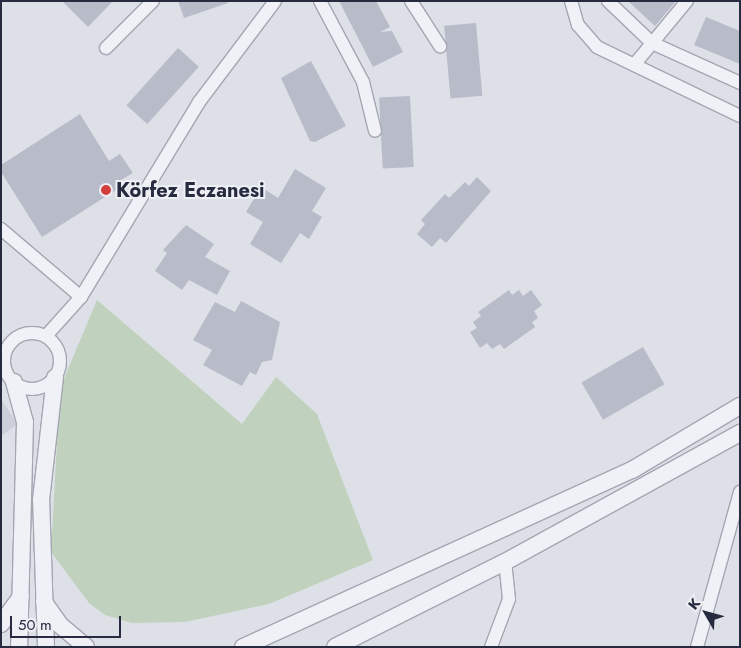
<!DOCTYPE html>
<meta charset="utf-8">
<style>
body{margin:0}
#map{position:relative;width:741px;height:648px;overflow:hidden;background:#dee0e8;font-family:Jost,sans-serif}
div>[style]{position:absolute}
.built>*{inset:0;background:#cccfda}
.green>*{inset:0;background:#c0d2be}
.building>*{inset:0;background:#b8bbc8;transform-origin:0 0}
.roads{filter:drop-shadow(1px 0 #a3a6b2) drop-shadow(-1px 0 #a3a6b2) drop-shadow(0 1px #a3a6b2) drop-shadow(0 -1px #a3a6b2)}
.minor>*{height:12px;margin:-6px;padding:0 6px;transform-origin:6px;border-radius:6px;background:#f0f1f6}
.minor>.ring{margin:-6px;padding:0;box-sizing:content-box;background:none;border:12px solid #f0f1f6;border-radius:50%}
.tertiary>*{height:16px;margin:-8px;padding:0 8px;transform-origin:8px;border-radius:8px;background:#f0f1f6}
.dots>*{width:14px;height:14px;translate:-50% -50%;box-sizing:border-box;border:2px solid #edeff5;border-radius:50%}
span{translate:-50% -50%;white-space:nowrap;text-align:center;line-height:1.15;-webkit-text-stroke:4px #edeff5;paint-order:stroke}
.poi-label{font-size:20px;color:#262b3f;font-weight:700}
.left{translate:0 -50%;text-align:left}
.frame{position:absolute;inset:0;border:2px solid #262b3f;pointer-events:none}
.north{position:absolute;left:681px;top:588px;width:50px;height:50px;-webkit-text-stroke:4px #edeff5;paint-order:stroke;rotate:308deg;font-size:14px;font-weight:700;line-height:20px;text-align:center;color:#262b3f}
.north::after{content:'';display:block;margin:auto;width:18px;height:22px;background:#262b3f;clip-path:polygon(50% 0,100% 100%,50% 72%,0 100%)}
.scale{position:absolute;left:10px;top:616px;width:111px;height:22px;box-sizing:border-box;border:2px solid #262b3f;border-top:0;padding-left:6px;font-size:15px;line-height:18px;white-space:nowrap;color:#262b3f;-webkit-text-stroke:4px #edeff5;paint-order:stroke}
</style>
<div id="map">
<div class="built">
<i style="clip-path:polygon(1px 399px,18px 424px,1px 436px)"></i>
</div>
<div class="green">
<i style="clip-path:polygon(97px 300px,242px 424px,276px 377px,317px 414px,373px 560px,269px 604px,185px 622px,132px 623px,105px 615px,89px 603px,51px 552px,60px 388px)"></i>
</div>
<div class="building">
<i style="clip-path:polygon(62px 1px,113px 1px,88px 27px)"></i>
<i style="clip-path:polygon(178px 1px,228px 1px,228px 3px,184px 18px)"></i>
<i style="clip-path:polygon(339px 1px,376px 1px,390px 27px,380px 32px,392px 31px,403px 52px,373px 67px)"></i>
<i style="clip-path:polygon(628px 1px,676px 1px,655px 26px)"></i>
<i style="clip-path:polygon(706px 17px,740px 31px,740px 64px,694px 45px)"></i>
<i style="left:476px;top:23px;width:73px;height:32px;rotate:85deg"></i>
<i style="left:178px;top:48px;width:28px;height:77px;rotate:42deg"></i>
<i style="clip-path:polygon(311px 61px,346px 126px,315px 142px,310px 141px,281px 78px)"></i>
<i style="left:410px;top:96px;width:71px;height:31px;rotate:87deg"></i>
<i style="clip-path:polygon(80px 114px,109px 161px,120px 154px,133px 173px,121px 180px,124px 185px,42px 237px,1px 172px,1px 165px)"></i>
<i style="clip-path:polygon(295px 169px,326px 188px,312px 211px,322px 217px,309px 239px,300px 233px,281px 263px,250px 244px,263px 222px,246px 212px,261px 187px,278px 198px)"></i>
<i style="clip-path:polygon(477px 177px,491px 191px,446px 243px,440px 238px,432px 247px,417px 234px,425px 224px,421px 220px,445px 194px,449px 198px,465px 182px,469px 186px)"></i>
<i style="clip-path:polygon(186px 225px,214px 244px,205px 257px,230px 271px,217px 295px,189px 280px,182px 290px,155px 271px,167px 253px,163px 250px)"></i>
<i style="clip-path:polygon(509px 290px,512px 295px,519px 290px,523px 296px,531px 290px,542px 305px,534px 311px,538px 318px,532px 322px,535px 327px,504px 349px,500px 344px,492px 349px,487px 343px,480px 348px,470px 332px,477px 328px,473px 322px,481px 316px,478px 312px)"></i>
<i style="clip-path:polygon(241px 301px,280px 322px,272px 360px,262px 362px,256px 375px,250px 372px,242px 386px,203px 365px,212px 350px,193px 340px,215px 302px,235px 312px)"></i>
<i style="left:643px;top:347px;width:43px;height:71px;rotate:60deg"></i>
</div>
<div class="roads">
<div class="minor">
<i style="left:320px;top:1px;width:92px;rotate:62deg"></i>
<i style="left:363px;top:82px;width:50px;rotate:76.2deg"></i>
<i style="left:411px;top:1px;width:54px;rotate:57.2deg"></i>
<i style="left:571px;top:1px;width:25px;rotate:74deg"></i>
<i style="left:578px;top:25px;width:29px;rotate:49deg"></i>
<i style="left:597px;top:47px;width:159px;rotate:25.8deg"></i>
<i style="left:608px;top:1px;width:61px;rotate:43.7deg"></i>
<i style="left:652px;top:43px;width:97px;rotate:24.4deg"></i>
<i style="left:106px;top:48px;width:66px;rotate:-45deg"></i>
<i style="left:634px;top:65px;width:83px;rotate:-50.4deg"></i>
<i style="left:1px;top:229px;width:105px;rotate:40.4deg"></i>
<i class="ring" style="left:4px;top:333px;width:44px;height:44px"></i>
<i style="left:46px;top:336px;width:52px;rotate:-48.1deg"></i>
<i style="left:81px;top:297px;width:228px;rotate:-58.8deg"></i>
<i style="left:199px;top:102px;width:126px;rotate:-53deg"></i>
<i style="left:491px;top:647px;width:51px;rotate:-69.4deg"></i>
<i style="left:509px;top:599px;width:37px;rotate:-96deg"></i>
<i style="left:697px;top:647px;width:161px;rotate:-74.5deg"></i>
</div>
<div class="tertiary">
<i style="left:14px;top:382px;width:41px;rotate:74.6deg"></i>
<i style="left:25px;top:422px;width:225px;rotate:91.5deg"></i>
<i style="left:44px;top:602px;width:28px;rotate:55deg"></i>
<i style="left:60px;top:625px;width:34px;rotate:40deg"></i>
<i style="left:1px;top:624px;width:34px;rotate:-54deg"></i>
<i style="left:46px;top:647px;width:147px;rotate:-91.9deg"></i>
<i style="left:41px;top:500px;width:123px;rotate:-83.5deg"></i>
<i style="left:243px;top:647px;width:427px;rotate:-24.5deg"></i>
<i style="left:632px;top:470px;width:126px;rotate:-30.7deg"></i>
<i style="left:335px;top:647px;width:190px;rotate:-26.6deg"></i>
<i style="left:505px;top:562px;width:268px;rotate:-28.8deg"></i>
</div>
</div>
<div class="dots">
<i style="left:106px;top:190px;background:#d23f3d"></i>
</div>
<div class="poi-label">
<span class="left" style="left:116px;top:190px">Körfez Eczanesi</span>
</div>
<div class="frame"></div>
<div class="north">K</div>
<div class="scale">50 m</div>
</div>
